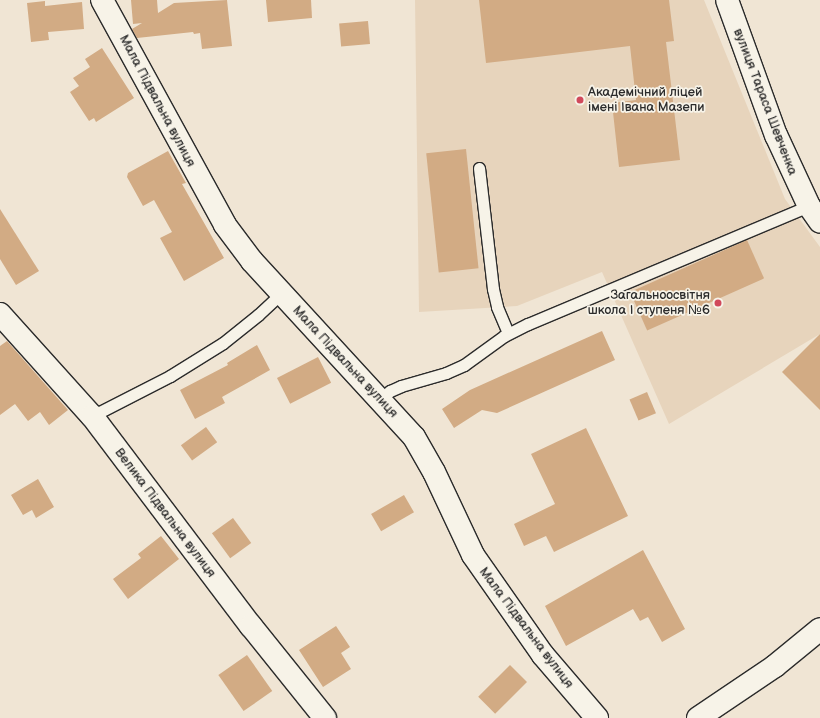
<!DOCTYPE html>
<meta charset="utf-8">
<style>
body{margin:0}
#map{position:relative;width:820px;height:718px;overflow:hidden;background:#f0e5d4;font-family:"Balsamiq Sans",sans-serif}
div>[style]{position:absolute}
.built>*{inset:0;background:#e7d4bc}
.building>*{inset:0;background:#d2ab84;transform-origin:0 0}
.roads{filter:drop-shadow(1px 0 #2b2b2b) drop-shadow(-1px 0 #2b2b2b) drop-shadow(0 1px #2b2b2b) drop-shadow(0 -1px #2b2b2b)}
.lane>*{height:11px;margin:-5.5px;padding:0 5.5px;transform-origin:5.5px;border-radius:5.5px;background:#f7f3e8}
.street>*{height:22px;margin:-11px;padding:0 11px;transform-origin:11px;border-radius:11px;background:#f7f3e8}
.dots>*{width:11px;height:11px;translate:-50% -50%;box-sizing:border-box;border:2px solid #f7f3e8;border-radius:50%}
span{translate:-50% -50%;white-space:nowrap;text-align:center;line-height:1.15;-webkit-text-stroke:3.5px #f7f3e8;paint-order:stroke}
.poi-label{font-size:13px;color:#2b2b2b}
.left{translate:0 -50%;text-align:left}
.right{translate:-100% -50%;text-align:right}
.street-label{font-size:13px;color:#2b2b2b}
</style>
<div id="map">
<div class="built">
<i style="clip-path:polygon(415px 0,704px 0,785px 199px,820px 247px,820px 334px,669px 424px,602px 272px,517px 306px,419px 312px)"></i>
</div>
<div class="building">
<i style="clip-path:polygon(131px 0,157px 0,158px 13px,174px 3px,227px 0,232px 46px,202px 49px,200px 33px,194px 34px,193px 32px,137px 38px,132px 29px,142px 23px,133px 24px)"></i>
<i style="clip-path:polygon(266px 0,311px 0,312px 18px,268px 22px)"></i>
<i style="clip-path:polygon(479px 0,669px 0,674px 41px,666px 42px,680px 160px,619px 167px,612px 103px,636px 100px,630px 46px,486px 63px)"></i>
<i style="clip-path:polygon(45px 1px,45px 6px,82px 2px,84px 29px,48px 32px,49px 40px,31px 42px,27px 3px)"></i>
<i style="left:368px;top:21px;width:23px;height:29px;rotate:85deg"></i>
<i style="clip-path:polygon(102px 48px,134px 98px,96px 122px,94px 118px,89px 121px,70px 92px,79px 86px,73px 78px,90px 67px,85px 59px)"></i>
<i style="left:466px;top:149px;width:120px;height:40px;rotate:84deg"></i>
<i style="clip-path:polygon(168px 151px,186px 183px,182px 184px,224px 258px,184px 281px,160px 238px,172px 232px,154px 200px,143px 206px,127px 177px,128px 173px)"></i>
<i style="clip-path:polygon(0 209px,39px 271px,16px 285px,0 259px)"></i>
<i style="left:747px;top:240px;width:42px;height:128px;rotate:66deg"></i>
<i style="clip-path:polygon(602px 331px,615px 360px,497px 413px,482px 410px,454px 428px,442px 409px,470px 390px)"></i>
<i style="clip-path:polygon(820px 334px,820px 410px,782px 372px)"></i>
<i style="clip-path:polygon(7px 341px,68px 410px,49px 425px,40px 412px,28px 421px,15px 404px,0 415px,0 346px)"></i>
<i style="clip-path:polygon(257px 345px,270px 370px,222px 397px,225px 403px,195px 419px,180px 390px,228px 365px,227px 363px)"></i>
<i style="left:318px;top:357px;width:29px;height:46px;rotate:63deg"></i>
<i style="left:647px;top:392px;width:23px;height:19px;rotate:67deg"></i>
<i style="left:206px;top:427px;width:19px;height:31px;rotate:54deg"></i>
<i style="clip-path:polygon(586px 428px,628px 516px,554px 552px,546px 536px,524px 546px,514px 524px,555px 504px,531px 454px)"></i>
<i style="clip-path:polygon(38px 479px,54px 507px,36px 518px,32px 510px,23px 515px,11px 495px)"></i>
<i style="left:404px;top:495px;width:20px;height:38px;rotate:60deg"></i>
<i style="left:233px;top:518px;width:31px;height:26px;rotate:54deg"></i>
<i style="clip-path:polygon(161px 536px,179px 559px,128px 599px,113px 579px,141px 558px,138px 554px)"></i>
<i style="clip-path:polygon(643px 550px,685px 629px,662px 642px,648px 617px,640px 621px,633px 609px,566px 646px,545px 606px)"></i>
<i style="clip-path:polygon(336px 626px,350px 647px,341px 653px,351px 669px,323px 687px,299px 650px)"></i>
<i style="left:247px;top:655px;width:44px;height:35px;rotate:55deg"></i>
<i style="left:510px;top:665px;width:24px;height:45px;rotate:45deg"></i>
</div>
<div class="roads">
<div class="lane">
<i style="left:479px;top:168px;width:122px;rotate:83.4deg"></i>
<i style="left:493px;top:289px;width:18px;rotate:77deg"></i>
<i style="left:497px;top:307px;width:28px;rotate:67deg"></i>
<i style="left:380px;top:399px;width:13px;rotate:-39deg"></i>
<i style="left:390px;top:391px;width:12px;rotate:-24deg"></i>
<i style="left:401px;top:386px;width:47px;rotate:-16.1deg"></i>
<i style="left:446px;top:373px;width:20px;rotate:-24deg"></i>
<i style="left:464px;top:365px;width:49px;rotate:-35.9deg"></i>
<i style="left:504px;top:336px;width:27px;rotate:-27deg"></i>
<i style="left:528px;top:324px;width:305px;rotate:-22.8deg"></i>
<i style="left:92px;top:416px;width:88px;rotate:-27.1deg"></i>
<i style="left:170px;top:376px;width:62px;rotate:-31.9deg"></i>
<i style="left:223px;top:343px;width:45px;rotate:-38.7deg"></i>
<i style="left:258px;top:315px;width:33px;rotate:-43deg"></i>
</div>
<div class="street">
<i style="left:102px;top:0;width:256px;rotate:61.3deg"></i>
<i style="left:225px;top:225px;width:45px;rotate:53.1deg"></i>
<i style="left:252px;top:261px;width:239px;rotate:47.4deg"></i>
<i style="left:414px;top:437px;width:40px;rotate:60.3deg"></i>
<i style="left:434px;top:472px;width:92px;rotate:64.8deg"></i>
<i style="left:473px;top:555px;width:122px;rotate:55deg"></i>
<i style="left:543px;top:655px;width:83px;rotate:49.4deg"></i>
<i style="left:727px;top:0;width:144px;rotate:70.1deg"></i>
<i style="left:776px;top:135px;width:78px;rotate:65.1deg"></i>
<i style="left:809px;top:206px;width:19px;rotate:55deg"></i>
<i style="left:0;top:314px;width:137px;rotate:48deg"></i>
<i style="left:92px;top:416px;width:263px;rotate:52.9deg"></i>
<i style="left:251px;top:626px;width:118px;rotate:51.2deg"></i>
<i style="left:698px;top:718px;width:93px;rotate:-34deg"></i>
<i style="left:775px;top:666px;width:58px;rotate:-39.4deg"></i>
</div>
</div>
<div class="dots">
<i style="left:580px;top:100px;background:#d1495b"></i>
<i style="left:718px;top:303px;background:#d1495b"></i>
</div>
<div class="poi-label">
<span class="left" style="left:588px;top:100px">Академічний ліцей<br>імені Івана Мазепи</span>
<span class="right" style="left:710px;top:303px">Загальноосвітня<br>школа І ступеня №6</span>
</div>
<div class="street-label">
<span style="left:157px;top:101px;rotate:62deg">Мала Підвальна вулиця</span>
<span style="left:765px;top:102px;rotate:69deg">вулиця Тараса Шевченка</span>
<span style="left:345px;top:362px;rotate:47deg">Мала Підвальна вулиця</span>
<span style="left:165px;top:513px;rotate:53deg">Велика Підвальна вулиця</span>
<span style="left:526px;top:628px;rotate:53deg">Мала Підвальна вулиця</span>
</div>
</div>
